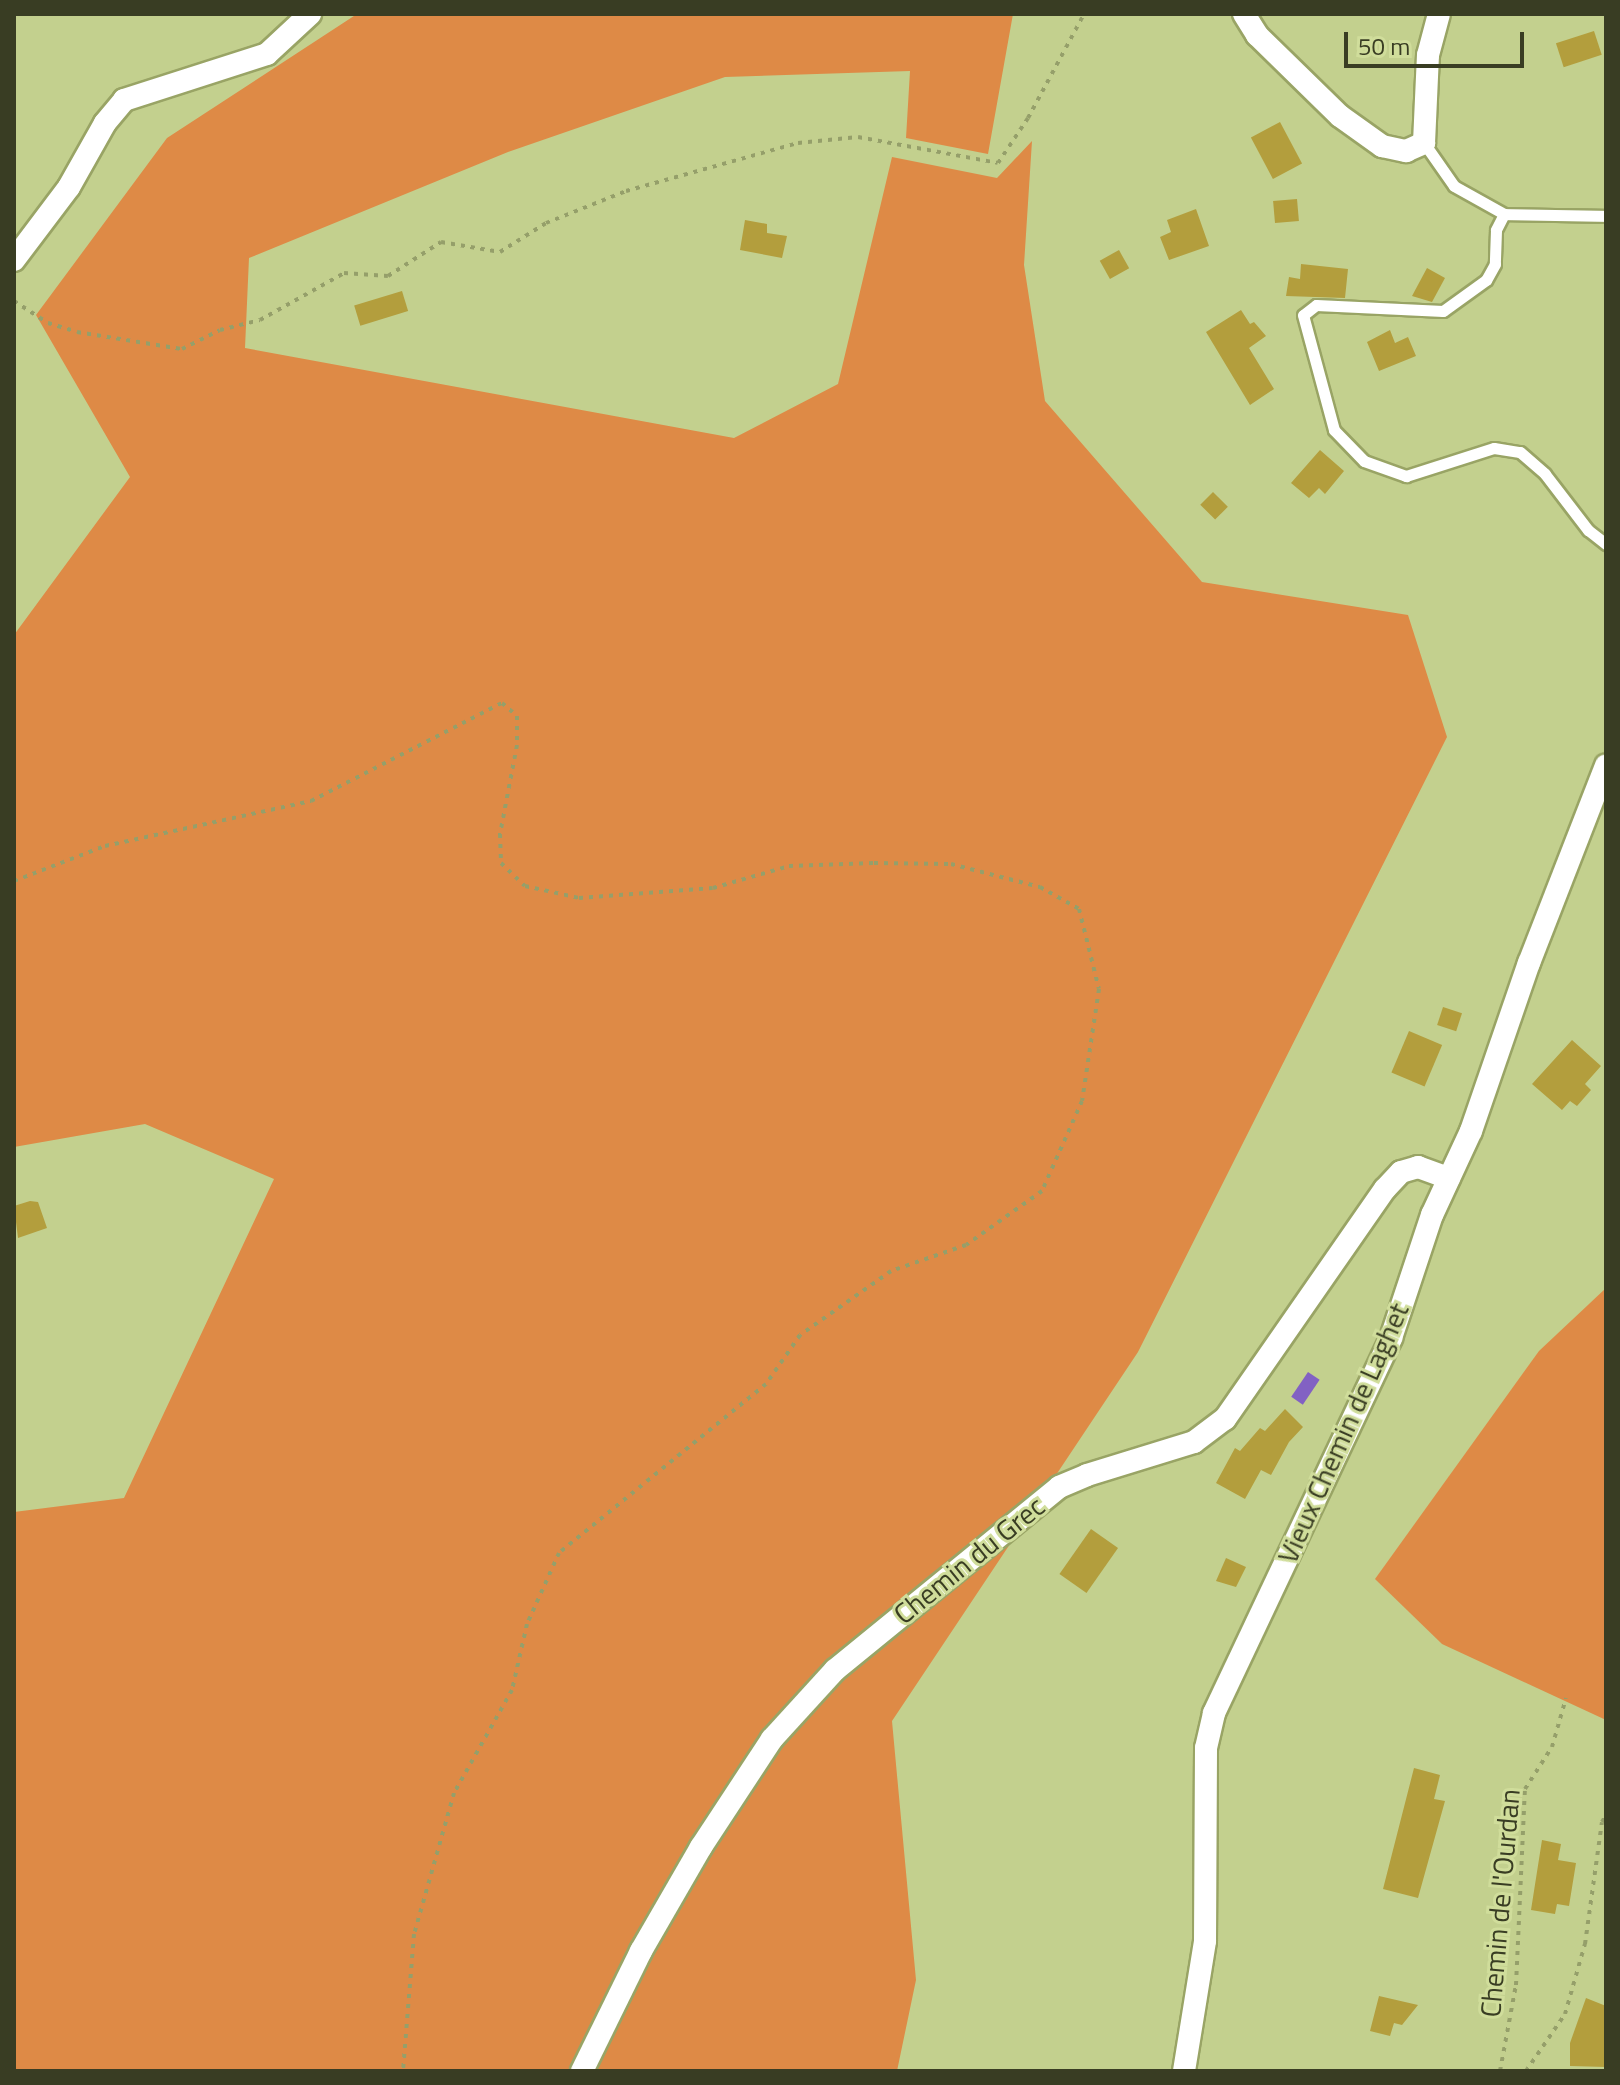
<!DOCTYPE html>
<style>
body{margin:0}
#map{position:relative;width:1620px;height:2085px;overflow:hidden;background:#c3d08e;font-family:"Titillium Web",sans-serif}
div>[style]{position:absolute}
.green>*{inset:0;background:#de8a46}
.water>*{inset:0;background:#8261c3;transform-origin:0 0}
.building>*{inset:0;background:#b39e3d;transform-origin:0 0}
.path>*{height:4px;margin-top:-2px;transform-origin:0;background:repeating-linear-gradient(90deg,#959f6a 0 4px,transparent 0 10px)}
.roads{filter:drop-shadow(2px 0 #99a465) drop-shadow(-2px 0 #99a465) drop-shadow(0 2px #99a465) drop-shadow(0 -2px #99a465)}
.service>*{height:11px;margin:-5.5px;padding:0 5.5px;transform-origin:5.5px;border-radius:5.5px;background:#fff}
.minor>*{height:22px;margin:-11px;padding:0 11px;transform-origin:11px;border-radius:11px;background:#fff}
span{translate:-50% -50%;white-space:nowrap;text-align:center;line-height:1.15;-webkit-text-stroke:6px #d0dd9b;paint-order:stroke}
.street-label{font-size:28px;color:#393d23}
.frame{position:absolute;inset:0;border:16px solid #393d23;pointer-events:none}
.scale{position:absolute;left:1344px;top:32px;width:180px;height:36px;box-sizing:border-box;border:4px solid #393d23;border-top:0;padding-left:10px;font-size:24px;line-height:28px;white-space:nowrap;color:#393d23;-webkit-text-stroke:6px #d0dd9b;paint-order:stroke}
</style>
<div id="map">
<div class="green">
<i style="clip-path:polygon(357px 14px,1013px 14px,988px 154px,906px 138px,910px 71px,725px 77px,508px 152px,249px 258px,245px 348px,734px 438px,838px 384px,892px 157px,997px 178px,1032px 141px,1024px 265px,1045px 401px,1202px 582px,1408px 615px,1447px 737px,1138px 1352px,892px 1721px,916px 1980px,897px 2071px,14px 2071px,14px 1512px,124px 1498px,274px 1179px,145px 1124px,14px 1147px,14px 635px,130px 477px,36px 315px,167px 138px)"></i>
<i style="clip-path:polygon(1606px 1288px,1606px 1720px,1442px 1644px,1375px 1579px,1539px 1351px)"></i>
</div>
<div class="water">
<i style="left:1308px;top:1372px;width:14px;height:30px;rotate:34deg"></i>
</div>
<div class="building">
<i style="left:1594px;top:31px;width:25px;height:40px;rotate:72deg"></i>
<i style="left:1280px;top:122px;width:47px;height:33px;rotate:62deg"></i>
<i style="left:1297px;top:199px;width:22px;height:24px;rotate:85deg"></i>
<i style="clip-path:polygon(1196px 209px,1209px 246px,1169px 260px,1160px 237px,1171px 232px,1167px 220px)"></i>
<i style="clip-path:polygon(745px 220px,767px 224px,767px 233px,787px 236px,782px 258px,740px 250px)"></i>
<i style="left:1119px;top:250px;width:21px;height:22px;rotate:61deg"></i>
<i style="clip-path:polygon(1301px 264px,1348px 269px,1345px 298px,1286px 296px,1289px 277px,1300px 279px)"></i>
<i style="clip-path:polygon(1427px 268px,1445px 278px,1432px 302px,1412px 296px)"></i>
<i style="left:402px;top:291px;width:21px;height:50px;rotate:73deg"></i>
<i style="clip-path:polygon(1241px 310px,1250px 324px,1254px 322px,1266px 336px,1249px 348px,1274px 389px,1250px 405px,1206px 332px)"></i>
<i style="clip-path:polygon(1390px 330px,1395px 343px,1408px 337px,1416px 356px,1379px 371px,1367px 342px)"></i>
<i style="clip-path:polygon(1320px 450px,1344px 471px,1325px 494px,1319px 488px,1309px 498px,1291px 483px)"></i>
<i style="left:1213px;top:492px;width:21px;height:18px;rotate:45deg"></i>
<i style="left:1443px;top:1007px;width:20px;height:19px;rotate:18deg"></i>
<i style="left:1409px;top:1031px;width:36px;height:45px;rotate:23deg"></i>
<i style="clip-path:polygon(1572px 1040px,1601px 1066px,1585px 1084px,1591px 1090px,1577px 1106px,1570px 1101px,1562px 1110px,1532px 1084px)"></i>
<i style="clip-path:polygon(30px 1201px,38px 1202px,47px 1228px,18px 1238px,14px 1206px)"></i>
<i style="clip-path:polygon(1285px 1409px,1303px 1427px,1289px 1442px,1271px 1475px,1261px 1470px,1245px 1499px,1216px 1483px,1235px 1448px,1240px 1451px,1260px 1428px,1265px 1431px)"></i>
<i style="left:1091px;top:1529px;width:33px;height:55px;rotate:35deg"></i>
<i style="clip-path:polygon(1226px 1558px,1246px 1567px,1236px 1587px,1216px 1581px)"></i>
<i style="clip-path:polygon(1414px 1768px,1440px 1775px,1434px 1799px,1445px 1801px,1418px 1898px,1383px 1889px)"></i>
<i style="clip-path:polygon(1542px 1840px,1561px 1844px,1558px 1860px,1576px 1863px,1569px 1906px,1557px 1904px,1555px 1914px,1531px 1910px)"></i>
<i style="clip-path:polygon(1379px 1996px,1418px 2005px,1402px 2025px,1394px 2023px,1390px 2036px,1370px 2031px)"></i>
<i style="clip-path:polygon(1586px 1998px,1606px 2006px,1606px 2067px,1570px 2066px,1570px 2043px)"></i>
</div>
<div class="path">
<i style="left:14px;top:301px;width:40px;rotate:32.9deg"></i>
<i style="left:48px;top:323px;width:30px;rotate:17deg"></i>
<i style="left:77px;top:332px;width:106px;rotate:9.2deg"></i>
<i style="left:182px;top:349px;width:42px;rotate:-26.6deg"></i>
<i style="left:220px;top:330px;width:41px;rotate:-14deg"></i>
<i style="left:260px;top:320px;width:96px;rotate:-29.2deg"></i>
<i style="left:344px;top:273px;width:44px;rotate:3.9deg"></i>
<i style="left:388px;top:276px;width:63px;rotate:-32.7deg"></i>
<i style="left:441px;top:242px;width:60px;rotate:9.6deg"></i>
<i style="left:500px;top:252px;width:54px;rotate:-32.2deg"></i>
<i style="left:546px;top:223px;width:86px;rotate:-21.8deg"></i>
<i style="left:626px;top:191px;width:179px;rotate:-15.6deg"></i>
<i style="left:798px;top:143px;width:60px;rotate:-5.7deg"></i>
<i style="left:858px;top:137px;width:142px;rotate:10.5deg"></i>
<i style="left:998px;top:163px;width:54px;rotate:-56.3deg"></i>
<i style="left:1028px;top:118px;width:118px;rotate:-61.7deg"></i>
<i style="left:14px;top:881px;width:97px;rotate:-21deg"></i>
<i style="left:105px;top:846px;width:211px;rotate:-12.3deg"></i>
<i style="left:311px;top:801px;width:215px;rotate:-27.2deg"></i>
<i style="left:502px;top:703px;width:20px;rotate:41deg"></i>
<i style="left:517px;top:716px;width:29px;rotate:90deg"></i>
<i style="left:517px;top:745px;width:91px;rotate:100.8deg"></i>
<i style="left:500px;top:834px;width:29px;rotate:88deg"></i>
<i style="left:501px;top:863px;width:33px;rotate:44deg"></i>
<i style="left:525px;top:886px;width:55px;rotate:12.5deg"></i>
<i style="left:579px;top:898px;width:134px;rotate:-4.3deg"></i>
<i style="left:713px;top:888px;width:79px;rotate:-16.1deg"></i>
<i style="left:789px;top:866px;width:85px;rotate:-2deg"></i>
<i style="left:874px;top:863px;width:77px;rotate:0.7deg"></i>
<i style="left:951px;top:864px;width:92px;rotate:14.5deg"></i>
<i style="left:1040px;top:887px;width:45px;rotate:29.4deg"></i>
<i style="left:1079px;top:909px;width:82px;rotate:76deg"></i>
<i style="left:1099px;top:989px;width:113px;rotate:98.6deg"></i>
<i style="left:1082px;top:1101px;width:98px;rotate:114deg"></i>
<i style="left:1042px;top:1191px;width:93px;rotate:144.6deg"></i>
<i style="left:966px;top:1245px;width:79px;rotate:160.9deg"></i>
<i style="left:891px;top:1271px;width:111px;rotate:144.9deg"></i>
<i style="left:800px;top:1335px;width:60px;rotate:124.8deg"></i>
<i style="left:766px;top:1384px;width:267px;rotate:140.8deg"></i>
<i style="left:559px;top:1553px;width:78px;rotate:114.3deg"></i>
<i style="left:527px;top:1624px;width:68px;rotate:102.8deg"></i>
<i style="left:512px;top:1690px;width:118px;rotate:119.4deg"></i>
<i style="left:454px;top:1793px;width:147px;rotate:105.8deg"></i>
<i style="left:414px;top:1934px;width:137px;rotate:94.6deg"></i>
<i style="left:1500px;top:2071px;width:87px;rotate:-79.5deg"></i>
<i style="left:1516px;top:1985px;width:196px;rotate:-87.4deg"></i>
<i style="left:1525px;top:1789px;width:50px;rotate:-57.3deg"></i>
<i style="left:1552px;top:1747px;width:51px;rotate:-74.1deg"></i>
<i style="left:1526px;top:2071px;width:69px;rotate:-55.6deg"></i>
<i style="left:1565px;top:2014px;width:73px;rotate:-74.1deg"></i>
<i style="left:1585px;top:1944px;width:123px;rotate:-82.1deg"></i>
<i style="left:1602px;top:1822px;width:8px;rotate:-60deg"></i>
</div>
<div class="roads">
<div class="service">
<i style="left:1424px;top:143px;width:52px;rotate:55.1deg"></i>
<i style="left:1454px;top:186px;width:57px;rotate:29.2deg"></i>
<i style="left:1504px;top:214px;width:18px;rotate:117deg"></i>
<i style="left:1496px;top:230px;width:34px;rotate:92deg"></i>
<i style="left:1495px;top:264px;width:18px;rotate:119deg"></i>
<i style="left:1486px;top:280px;width:53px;rotate:144.2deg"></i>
<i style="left:1443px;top:311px;width:127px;rotate:-177.3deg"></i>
<i style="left:1316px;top:305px;width:16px;rotate:142deg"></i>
<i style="left:1303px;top:315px;width:119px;rotate:74.9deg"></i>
<i style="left:1334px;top:430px;width:43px;rotate:45.9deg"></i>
<i style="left:1364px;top:461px;width:45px;rotate:19.7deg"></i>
<i style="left:1406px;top:476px;width:92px;rotate:-17.7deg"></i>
<i style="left:1494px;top:448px;width:26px;rotate:9deg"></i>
<i style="left:1520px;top:452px;width:33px;rotate:41deg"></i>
<i style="left:1545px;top:474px;width:71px;rotate:52.5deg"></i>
<i style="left:1588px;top:530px;width:23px;rotate:38deg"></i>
<i style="left:1504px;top:214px;width:102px;rotate:1.1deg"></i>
</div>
<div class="minor">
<i style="left:1244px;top:14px;width:25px;rotate:58deg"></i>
<i style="left:1257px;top:35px;width:116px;rotate:44.3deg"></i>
<i style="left:1340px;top:116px;width:52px;rotate:35.5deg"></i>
<i style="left:1382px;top:146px;width:25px;rotate:12deg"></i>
<i style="left:1406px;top:151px;width:20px;rotate:-24deg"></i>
<i style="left:1424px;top:143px;width:88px;rotate:-87.4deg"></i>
<i style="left:1428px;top:55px;width:42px;rotate:-75deg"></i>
<i style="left:14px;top:260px;width:91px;rotate:-53deg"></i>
<i style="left:69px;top:187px;width:73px;rotate:-60.6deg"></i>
<i style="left:105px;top:123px;width:30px;rotate:-50deg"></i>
<i style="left:124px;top:100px;width:150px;rotate:-17.8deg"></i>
<i style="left:267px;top:54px;width:59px;rotate:-42.9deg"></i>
<i style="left:582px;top:2071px;width:134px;rotate:-63.8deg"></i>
<i style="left:641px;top:1951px;width:120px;rotate:-60deg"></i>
<i style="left:701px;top:1847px;width:129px;rotate:-56.7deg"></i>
<i style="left:772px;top:1739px;width:93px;rotate:-47.6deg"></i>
<i style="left:835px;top:1670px;width:289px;rotate:-39.2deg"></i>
<i style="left:1059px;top:1487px;width:30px;rotate:-23deg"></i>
<i style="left:1087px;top:1475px;width:112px;rotate:-17.1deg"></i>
<i style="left:1194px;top:1442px;width:39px;rotate:-37deg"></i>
<i style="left:1225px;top:1419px;width:280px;rotate:-55.2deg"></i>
<i style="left:1385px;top:1189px;width:23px;rotate:-47deg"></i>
<i style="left:1401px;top:1172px;width:18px;rotate:-16deg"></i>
<i style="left:1418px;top:1167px;width:33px;rotate:20deg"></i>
<i style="left:1184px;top:2071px;width:132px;rotate:-80.8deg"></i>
<i style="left:1205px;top:1941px;width:193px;rotate:-89.7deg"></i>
<i style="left:1206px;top:1748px;width:36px;rotate:-77deg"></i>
<i style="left:1214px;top:1713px;width:415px;rotate:-64.7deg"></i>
<i style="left:1391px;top:1338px;width:130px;rotate:-71.6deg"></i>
<i style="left:1432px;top:1215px;width:93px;rotate:-65.1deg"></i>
<i style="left:1471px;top:1131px;width:178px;rotate:-71deg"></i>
<i style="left:1529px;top:963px;width:212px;rotate:-68.7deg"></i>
</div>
</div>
<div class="street-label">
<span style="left:1343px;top:1433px;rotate:-66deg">Vieux Chemin de Laghet</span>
<span style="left:969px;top:1560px;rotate:-39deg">Chemin du Grec</span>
<span style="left:1500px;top:1903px;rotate:-85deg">Chemin de l'Ourdan</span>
</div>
<div class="frame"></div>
<div class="scale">50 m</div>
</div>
